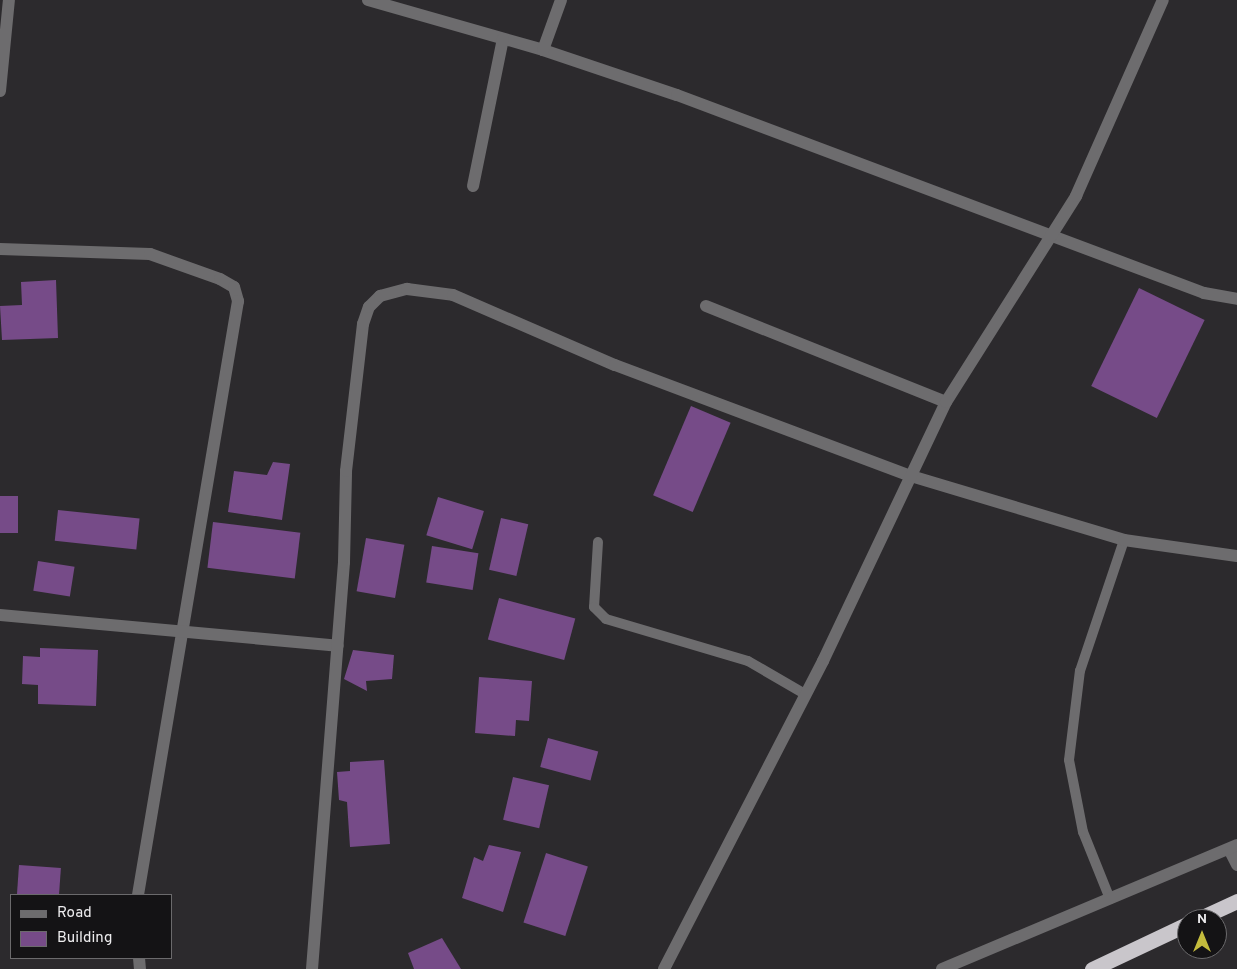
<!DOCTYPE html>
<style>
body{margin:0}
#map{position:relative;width:1237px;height:969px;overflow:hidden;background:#2c2a2d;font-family:Overpass,sans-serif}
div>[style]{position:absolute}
.building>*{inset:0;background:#764b88;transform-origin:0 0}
.lane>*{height:10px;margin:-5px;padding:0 5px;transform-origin:5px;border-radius:5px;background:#6d6c6e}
.street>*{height:12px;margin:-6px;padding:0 6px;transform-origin:6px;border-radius:6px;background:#6d6c6e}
.highway>*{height:15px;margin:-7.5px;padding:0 7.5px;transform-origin:7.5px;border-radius:7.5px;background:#c9c6cb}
span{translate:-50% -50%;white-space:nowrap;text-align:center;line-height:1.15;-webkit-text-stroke:5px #141315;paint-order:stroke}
.legend{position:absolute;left:10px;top:894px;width:162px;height:65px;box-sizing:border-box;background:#141315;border:1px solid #6b6a6c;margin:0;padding:6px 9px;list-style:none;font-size:15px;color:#edecee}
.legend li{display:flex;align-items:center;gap:10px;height:25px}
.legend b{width:25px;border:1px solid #6b6a6c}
.north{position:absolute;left:1177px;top:909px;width:50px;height:50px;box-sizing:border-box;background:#141315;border:1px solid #6b6a6c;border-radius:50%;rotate:0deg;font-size:14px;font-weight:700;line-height:20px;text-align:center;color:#edecee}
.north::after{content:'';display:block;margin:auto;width:18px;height:22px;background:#c4bc3d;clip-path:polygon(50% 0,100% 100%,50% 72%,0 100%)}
</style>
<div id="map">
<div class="building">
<i style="clip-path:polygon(56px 280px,58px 338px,2px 340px,0 306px,22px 305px,21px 282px)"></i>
<i style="left:1139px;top:288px;width:73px;height:109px;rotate:26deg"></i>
<i style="left:691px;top:406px;width:43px;height:97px;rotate:23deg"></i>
<i style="clip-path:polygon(273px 462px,290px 464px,282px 520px,228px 512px,234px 471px,267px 475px)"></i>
<i style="left:0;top:496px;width:18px;height:37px"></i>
<i style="left:438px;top:497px;width:48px;height:40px;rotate:17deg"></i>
<i style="left:58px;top:510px;width:82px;height:31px;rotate:6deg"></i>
<i style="left:501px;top:518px;width:28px;height:53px;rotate:13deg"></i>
<i style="left:213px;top:522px;width:88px;height:46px;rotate:7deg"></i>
<i style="left:366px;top:538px;width:39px;height:54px;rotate:10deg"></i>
<i style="left:432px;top:546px;width:47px;height:37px;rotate:9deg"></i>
<i style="left:38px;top:561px;width:37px;height:30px;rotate:9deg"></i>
<i style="left:499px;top:598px;width:79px;height:43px;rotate:15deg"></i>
<i style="clip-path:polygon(40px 648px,98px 650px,96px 706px,38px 704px,38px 685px,22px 684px,23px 656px,40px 657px)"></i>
<i style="clip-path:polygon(353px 650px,394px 655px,392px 679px,366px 681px,367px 691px,344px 679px)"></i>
<i style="clip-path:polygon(479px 677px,532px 681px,529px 721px,516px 720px,515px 736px,475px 733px)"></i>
<i style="left:548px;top:738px;width:52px;height:30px;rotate:15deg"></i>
<i style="clip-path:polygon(384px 760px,390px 844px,350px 847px,347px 802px,339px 800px,337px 772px,350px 771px,350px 762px)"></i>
<i style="left:513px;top:777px;width:37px;height:44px;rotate:13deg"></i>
<i style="clip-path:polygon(489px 845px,521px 852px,503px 912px,462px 898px,474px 857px,483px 861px)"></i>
<i style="left:546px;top:853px;width:44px;height:73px;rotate:18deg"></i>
<i style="left:19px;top:865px;width:42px;height:30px;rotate:4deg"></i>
<i style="clip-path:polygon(442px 938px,461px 969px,414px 969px,408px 953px)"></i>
</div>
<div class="lane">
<i style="left:598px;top:542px;width:65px;rotate:93.5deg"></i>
<i style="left:594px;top:607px;width:17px;rotate:45deg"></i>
<i style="left:606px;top:619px;width:148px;rotate:16.5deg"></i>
<i style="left:748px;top:661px;width:66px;rotate:30.1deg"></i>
<i style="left:1110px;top:899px;width:72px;rotate:-111.9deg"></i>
<i style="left:1083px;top:832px;width:73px;rotate:-101deg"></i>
<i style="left:1069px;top:760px;width:90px;rotate:-83deg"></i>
<i style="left:1080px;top:671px;width:138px;rotate:-71.4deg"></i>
</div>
<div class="street">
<i style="left:368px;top:0;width:182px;rotate:15.9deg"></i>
<i style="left:543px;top:50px;width:141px;rotate:18.6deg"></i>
<i style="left:677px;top:95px;width:563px;rotate:20.59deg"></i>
<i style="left:1204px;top:293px;width:34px;rotate:10deg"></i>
<i style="left:543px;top:50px;width:53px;rotate:-70.2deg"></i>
<i style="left:0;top:91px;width:91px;rotate:-84.4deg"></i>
<i style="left:473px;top:186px;width:150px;rotate:-78.5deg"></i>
<i style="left:0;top:249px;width:150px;rotate:1.9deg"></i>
<i style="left:150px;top:254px;width:74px;rotate:19.7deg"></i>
<i style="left:220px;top:279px;width:16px;rotate:30deg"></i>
<i style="left:234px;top:287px;width:15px;rotate:74deg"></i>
<i style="left:238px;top:301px;width:602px;rotate:99.56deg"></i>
<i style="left:706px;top:306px;width:258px;rotate:21.8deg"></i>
<i style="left:0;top:615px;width:339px;rotate:5.2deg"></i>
<i style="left:1229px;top:849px;width:18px;rotate:63deg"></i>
<i style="left:139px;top:958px;width:11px;rotate:85deg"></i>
<i style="left:312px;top:969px;width:408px;rotate:-85.5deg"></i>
<i style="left:344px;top:562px;width:91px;rotate:-88.7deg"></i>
<i style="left:346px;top:471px;width:148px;rotate:-83.4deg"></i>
<i style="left:363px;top:324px;width:18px;rotate:-71deg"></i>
<i style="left:369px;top:307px;width:16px;rotate:-45deg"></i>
<i style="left:380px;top:296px;width:28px;rotate:-15deg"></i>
<i style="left:407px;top:289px;width:46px;rotate:7.4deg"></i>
<i style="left:453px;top:295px;width:176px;rotate:23.4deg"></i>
<i style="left:615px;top:365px;width:316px;rotate:20.6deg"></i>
<i style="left:911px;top:476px;width:222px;rotate:16.7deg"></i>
<i style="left:1124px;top:540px;width:114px;rotate:8.1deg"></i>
<i style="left:664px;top:969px;width:347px;rotate:-62.7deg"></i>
<i style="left:823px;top:661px;width:287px;rotate:-64.6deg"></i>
<i style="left:946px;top:402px;width:244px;rotate:-57.7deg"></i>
<i style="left:1076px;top:196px;width:214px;rotate:-66.1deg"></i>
<i style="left:942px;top:969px;width:320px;rotate:-22.8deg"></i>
</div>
<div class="highway">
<i style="left:1198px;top:919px;width:43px;rotate:-24.8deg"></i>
<i style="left:1092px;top:969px;width:105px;rotate:-25.3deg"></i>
</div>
<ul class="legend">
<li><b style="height:6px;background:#6d6c6e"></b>Road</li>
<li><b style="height:14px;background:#764b88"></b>Building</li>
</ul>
<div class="north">N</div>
</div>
